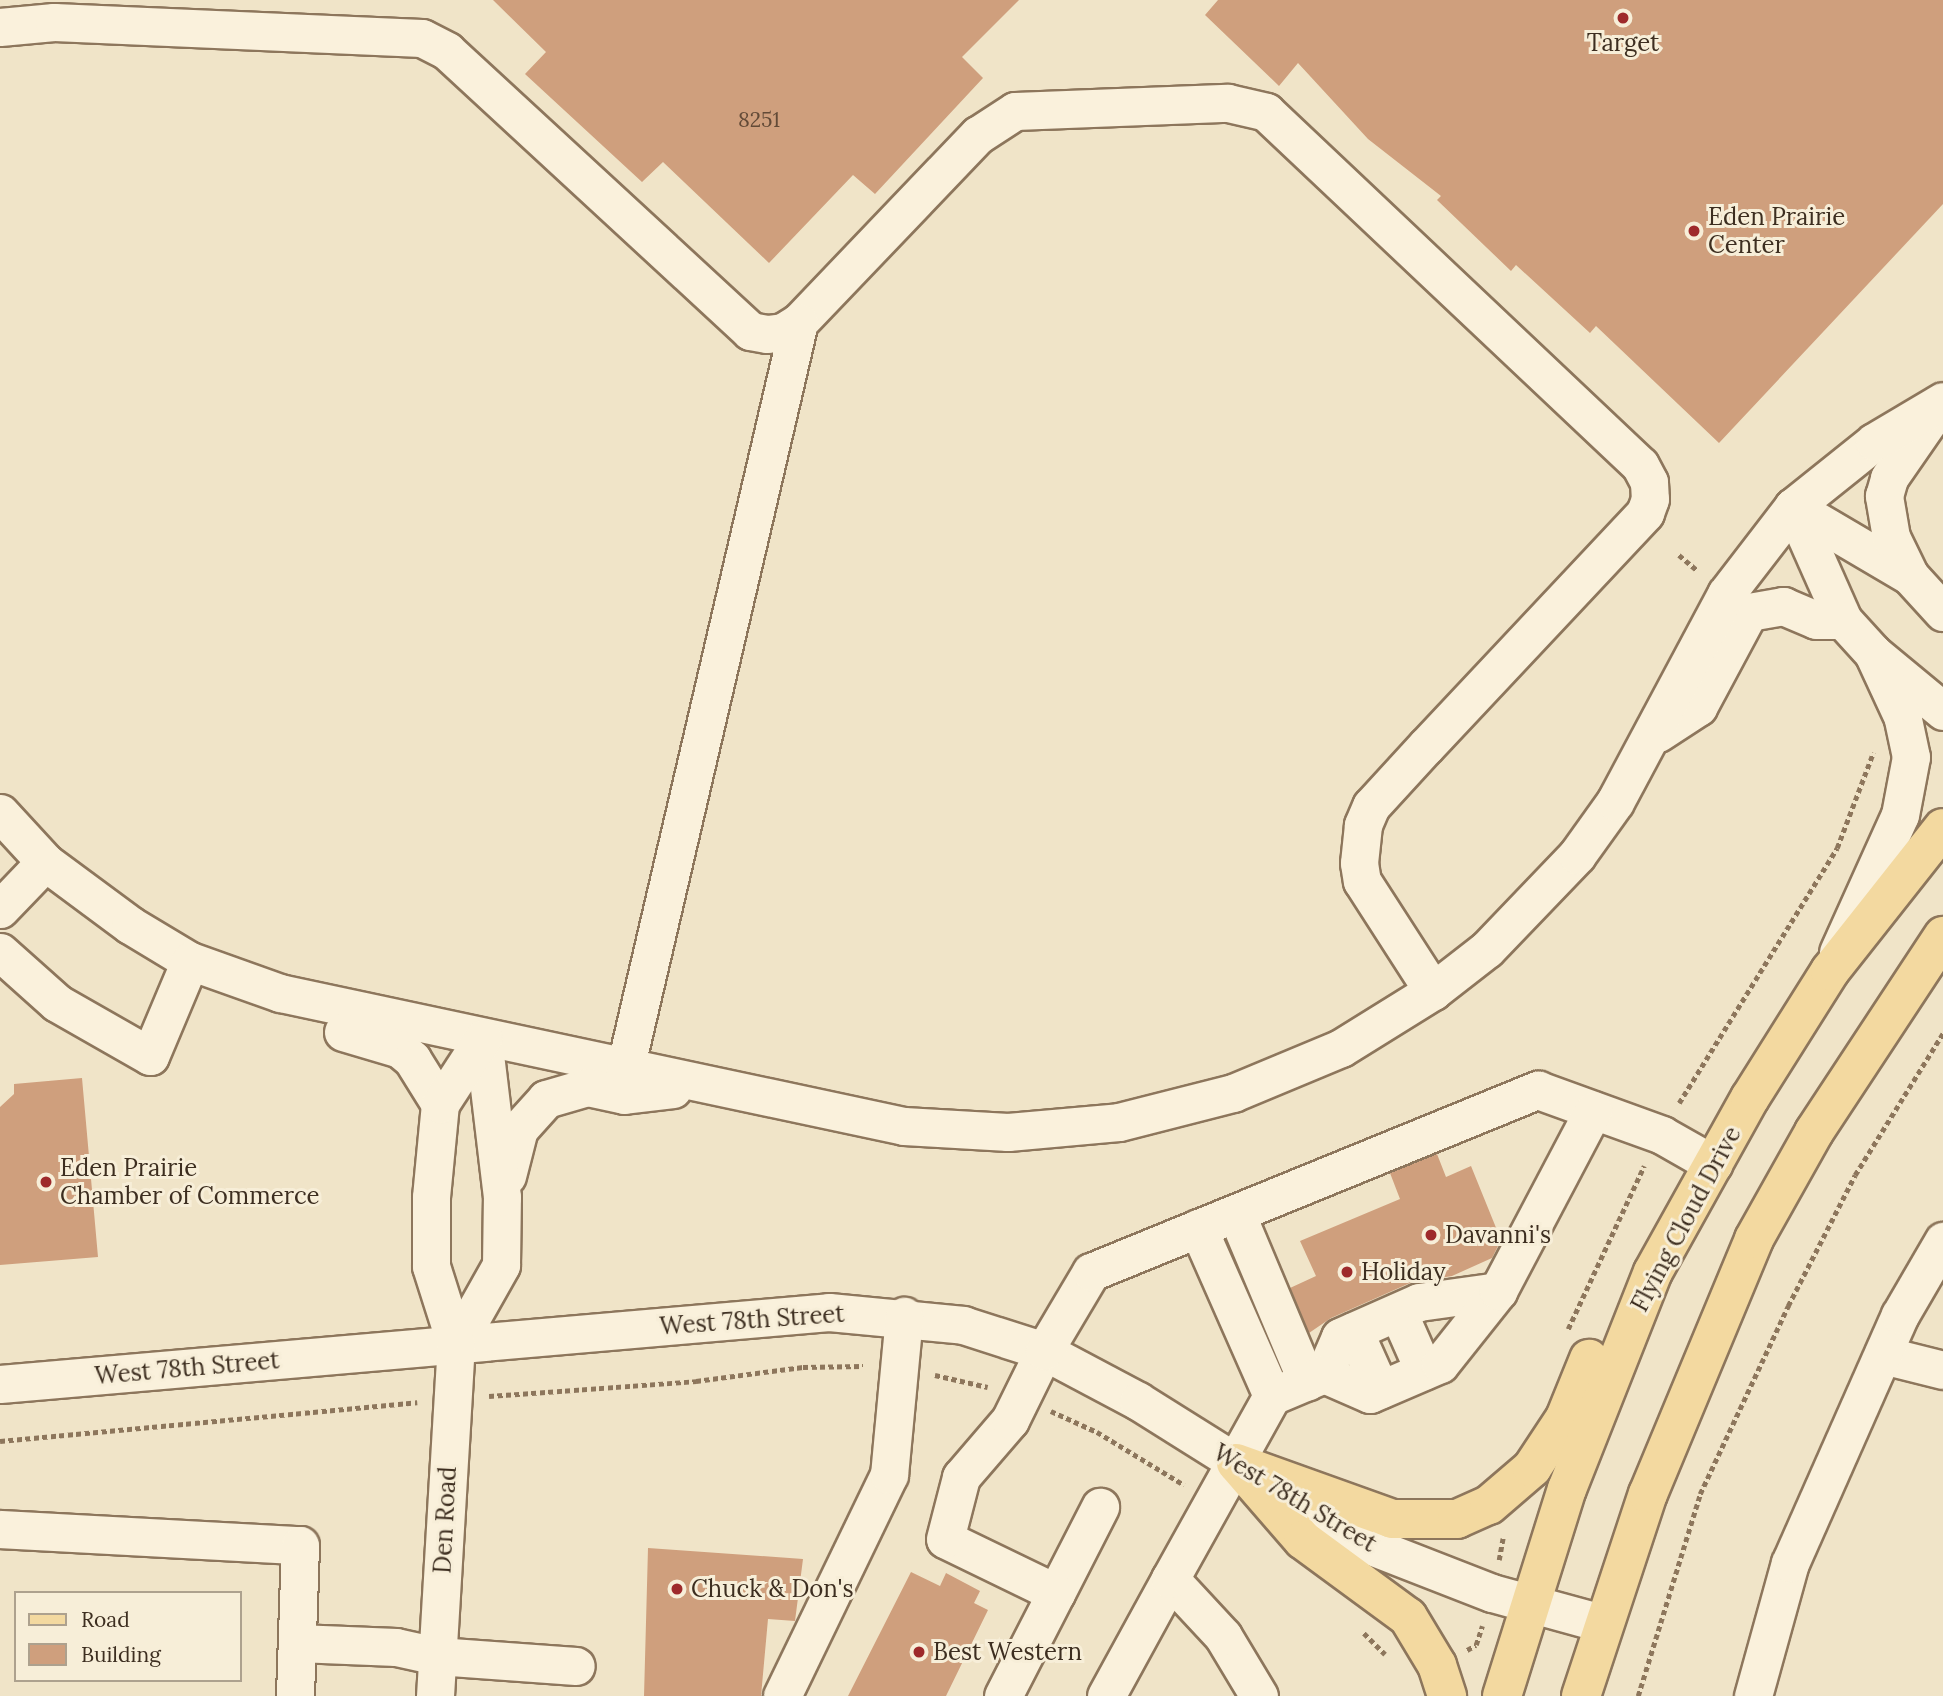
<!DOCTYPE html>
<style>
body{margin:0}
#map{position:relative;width:1943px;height:1696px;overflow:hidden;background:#f0e4c8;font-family:Lora,serif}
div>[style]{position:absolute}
.building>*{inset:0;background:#cf9f7d}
.path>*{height:4.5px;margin-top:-2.25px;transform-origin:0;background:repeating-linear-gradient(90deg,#8d765c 0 5px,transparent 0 8.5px)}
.roads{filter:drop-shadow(2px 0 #8d765c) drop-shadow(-2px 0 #8d765c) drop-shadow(0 2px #8d765c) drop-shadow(0 -2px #8d765c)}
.minor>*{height:37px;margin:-18.5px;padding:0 18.5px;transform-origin:18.5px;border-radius:18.5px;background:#faf1dc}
.major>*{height:38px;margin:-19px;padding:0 19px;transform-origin:19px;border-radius:19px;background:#f3d9a0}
.dots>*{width:19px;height:19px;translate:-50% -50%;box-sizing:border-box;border:4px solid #f7eed8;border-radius:50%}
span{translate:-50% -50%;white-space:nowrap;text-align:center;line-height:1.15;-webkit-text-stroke:6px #f7eed8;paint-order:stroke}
.number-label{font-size:21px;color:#624a37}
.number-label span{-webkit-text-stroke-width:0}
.poi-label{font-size:24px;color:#3d2e20}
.left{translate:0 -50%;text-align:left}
.street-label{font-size:24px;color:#3d2e20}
.legend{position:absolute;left:14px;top:1591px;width:228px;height:91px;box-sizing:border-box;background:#f7eed8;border:2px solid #ada18e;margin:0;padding:9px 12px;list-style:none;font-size:21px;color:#3d2e20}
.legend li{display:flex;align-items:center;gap:14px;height:35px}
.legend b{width:35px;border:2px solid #ada18e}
</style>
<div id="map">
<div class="building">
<i style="clip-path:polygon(493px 0,1019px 0,962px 57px,983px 78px,875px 194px,853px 175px,769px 263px,663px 162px,642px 182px,525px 74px,546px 52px)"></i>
<i style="clip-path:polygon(1218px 0,1943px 0,1943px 204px,1719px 443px,1596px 326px,1590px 333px,1516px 265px,1511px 271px,1437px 200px,1441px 196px,1368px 139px,1298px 63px,1279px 86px,1205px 15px)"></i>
<i style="clip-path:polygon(82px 1078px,98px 1257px,0 1265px,0 1107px,14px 1094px,14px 1084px)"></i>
<i style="clip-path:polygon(1437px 1154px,1446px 1177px,1471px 1166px,1501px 1240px,1492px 1258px,1452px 1276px,1410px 1283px,1331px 1318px,1309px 1333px,1290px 1288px,1316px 1276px,1300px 1241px,1400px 1199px,1390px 1173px)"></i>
<i style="clip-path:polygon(648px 1548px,803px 1559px,795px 1621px,768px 1619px,761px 1696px,644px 1696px)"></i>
<i style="clip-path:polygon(911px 1572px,940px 1586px,946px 1573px,980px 1591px,974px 1603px,988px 1610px,946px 1696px,848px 1696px)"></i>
</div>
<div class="path">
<i style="left:1679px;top:555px;width:23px;rotate:40deg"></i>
<i style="left:1679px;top:1103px;width:300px;rotate:-58.2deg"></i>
<i style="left:1837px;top:848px;width:102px;rotate:-69.2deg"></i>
<i style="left:1568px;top:1329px;width:180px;rotate:-65deg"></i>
<i style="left:935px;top:1375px;width:54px;rotate:12.8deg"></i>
<i style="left:489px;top:1396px;width:208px;rotate:-4.1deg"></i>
<i style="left:696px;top:1381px;width:108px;rotate:-7.5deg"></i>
<i style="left:803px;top:1367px;width:60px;rotate:-1deg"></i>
<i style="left:1051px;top:1411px;width:51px;rotate:24.5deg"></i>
<i style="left:1097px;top:1432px;width:102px;rotate:31.3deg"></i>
<i style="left:0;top:1441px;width:419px;rotate:-5.3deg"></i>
<i style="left:1499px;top:1560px;width:22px;rotate:-80deg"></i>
<i style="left:1364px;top:1633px;width:30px;rotate:45deg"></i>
<i style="left:1467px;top:1650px;width:10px;rotate:-29deg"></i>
<i style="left:1476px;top:1645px;width:20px;rotate:-72deg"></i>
<i style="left:1638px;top:1696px;width:211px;rotate:-72.9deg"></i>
<i style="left:1700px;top:1494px;width:208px;rotate:-64.9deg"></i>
<i style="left:1788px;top:1306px;width:147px;rotate:-62.9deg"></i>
<i style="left:1855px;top:1175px;width:167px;rotate:-58.2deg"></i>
</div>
<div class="roads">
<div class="minor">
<i style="left:0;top:27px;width:54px;rotate:-5.3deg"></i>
<i style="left:54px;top:22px;width:368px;rotate:2.5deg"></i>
<i style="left:422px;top:38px;width:28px;rotate:27deg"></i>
<i style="left:447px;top:51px;width:413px;rotate:42.7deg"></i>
<i style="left:750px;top:331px;width:17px;rotate:10deg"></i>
<i style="left:767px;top:334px;width:16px;rotate:-7deg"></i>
<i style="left:783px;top:332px;width:19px;rotate:-32deg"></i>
<i style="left:799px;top:322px;width:259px;rotate:-46.3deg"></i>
<i style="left:978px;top:135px;width:44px;rotate:-33deg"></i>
<i style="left:1015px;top:111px;width:213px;rotate:-2.2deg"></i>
<i style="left:1228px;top:103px;width:39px;rotate:13deg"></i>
<i style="left:1266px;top:112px;width:514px;rotate:43.35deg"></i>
<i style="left:1640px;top:465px;width:19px;rotate:62deg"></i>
<i style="left:1649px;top:482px;width:17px;rotate:87deg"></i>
<i style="left:1650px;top:499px;width:15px;rotate:110deg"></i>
<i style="left:1645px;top:513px;width:320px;rotate:133.2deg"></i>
<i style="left:1426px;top:746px;width:81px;rotate:132.5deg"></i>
<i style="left:1371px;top:806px;width:21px;rotate:113deg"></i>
<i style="left:1363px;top:825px;width:38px;rotate:96deg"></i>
<i style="left:1359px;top:863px;width:18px;rotate:81deg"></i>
<i style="left:1362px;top:881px;width:131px;rotate:57.2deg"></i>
<i style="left:1793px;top:507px;width:124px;rotate:66.1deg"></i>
<i style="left:1843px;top:620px;width:45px;rotate:47.7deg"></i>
<i style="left:1873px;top:653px;width:91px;rotate:39.6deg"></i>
<i style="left:1793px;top:507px;width:136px;rotate:30.5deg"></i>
<i style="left:1910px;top:576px;width:49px;rotate:47.5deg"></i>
<i style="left:1910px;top:576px;width:43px;rotate:-116deg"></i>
<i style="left:1891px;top:537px;width:42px;rotate:-99.7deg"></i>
<i style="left:1884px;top:496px;width:19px;rotate:-74deg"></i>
<i style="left:1889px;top:478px;width:83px;rotate:-55.3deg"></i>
<i style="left:1658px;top:733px;width:48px;rotate:-33deg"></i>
<i style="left:1698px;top:707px;width:108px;rotate:-61.8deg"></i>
<i style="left:1749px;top:612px;width:35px;rotate:-10deg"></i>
<i style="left:1783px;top:606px;width:36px;rotate:23deg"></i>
<i style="left:1816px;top:620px;width:27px"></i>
<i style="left:0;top:813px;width:67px;rotate:47.4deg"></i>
<i style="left:45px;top:862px;width:106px;rotate:36.5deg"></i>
<i style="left:130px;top:925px;width:70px;rotate:31deg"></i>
<i style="left:190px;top:961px;width:96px;rotate:19.6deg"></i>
<i style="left:280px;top:993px;width:638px;rotate:12.03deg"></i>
<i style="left:904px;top:1126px;width:104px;rotate:3.3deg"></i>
<i style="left:1008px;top:1132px;width:111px;rotate:-5.1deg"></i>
<i style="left:1119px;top:1122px;width:118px;rotate:-14.3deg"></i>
<i style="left:1233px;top:1093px;width:117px;rotate:-22.6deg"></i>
<i style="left:1341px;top:1048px;width:108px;rotate:-31.8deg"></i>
<i style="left:1433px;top:991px;width:68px;rotate:-37.9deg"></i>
<i style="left:1487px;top:949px;width:130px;rotate:-46.2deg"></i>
<i style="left:1577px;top:855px;width:65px;rotate:-54.4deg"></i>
<i style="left:1615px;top:802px;width:236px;rotate:-61.9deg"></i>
<i style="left:1726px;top:594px;width:110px;rotate:-52.4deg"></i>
<i style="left:1793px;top:507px;width:104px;rotate:-38.7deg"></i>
<i style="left:1874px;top:442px;width:80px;rotate:-30.7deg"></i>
<i style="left:0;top:909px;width:65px;rotate:-46.2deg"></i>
<i style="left:0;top:952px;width:76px;rotate:41.8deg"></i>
<i style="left:57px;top:1003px;width:107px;rotate:29.7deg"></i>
<i style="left:150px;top:1056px;width:103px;rotate:-67.2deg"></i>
<i style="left:1838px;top:952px;width:150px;rotate:-65.7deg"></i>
<i style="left:1900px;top:815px;width:59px;rotate:-79.3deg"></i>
<i style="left:1911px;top:757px;width:40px;rotate:-102deg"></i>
<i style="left:1903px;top:718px;width:72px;rotate:-114.8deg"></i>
<i style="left:343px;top:1032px;width:59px;rotate:16.6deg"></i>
<i style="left:400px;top:1049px;width:16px;rotate:40deg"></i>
<i style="left:412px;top:1059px;width:53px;rotate:58.1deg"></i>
<i style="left:625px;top:1069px;width:767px;rotate:-76.89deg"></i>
<i style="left:507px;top:1176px;width:49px;rotate:-75.7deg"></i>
<i style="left:519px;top:1129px;width:40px;rotate:-48deg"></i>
<i style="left:546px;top:1099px;width:43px;rotate:-16.3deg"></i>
<i style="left:587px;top:1087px;width:38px;rotate:12deg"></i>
<i style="left:624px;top:1095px;width:49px;rotate:-7deg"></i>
<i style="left:1236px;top:1213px;width:183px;rotate:67.2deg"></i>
<i style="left:1198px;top:1228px;width:184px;rotate:66.2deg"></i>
<i style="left:1398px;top:1312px;width:64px;rotate:66.2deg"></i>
<i style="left:1354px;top:1331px;width:64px;rotate:65.9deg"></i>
<i style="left:456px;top:1345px;width:92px;rotate:-60.6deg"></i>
<i style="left:501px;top:1265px;width:68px;rotate:-89.2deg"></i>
<i style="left:502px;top:1197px;width:160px;rotate:-96.8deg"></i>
<i style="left:1883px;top:1355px;width:62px;rotate:14deg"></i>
<i style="left:1324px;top:1374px;width:40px;rotate:-66.6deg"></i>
<i style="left:1340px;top:1337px;width:86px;rotate:-23.9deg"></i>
<i style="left:1419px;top:1302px;width:80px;rotate:-7.9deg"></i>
<i style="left:0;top:1384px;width:832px;rotate:-4.96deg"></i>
<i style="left:829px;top:1312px;width:135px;rotate:5.5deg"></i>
<i style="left:963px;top:1325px;width:85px;rotate:17.8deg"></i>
<i style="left:1044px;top:1351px;width:106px;rotate:28deg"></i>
<i style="left:1138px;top:1401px;width:269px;rotate:32.1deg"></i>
<i style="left:1366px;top:1544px;width:135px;rotate:21.3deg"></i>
<i style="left:1492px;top:1593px;width:114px;rotate:15.3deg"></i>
<i style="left:0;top:1529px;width:300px;rotate:3.1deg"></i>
<i style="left:300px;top:1545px;width:151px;rotate:91.9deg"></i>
<i style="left:1056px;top:1593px;width:97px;rotate:-62.9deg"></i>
<i style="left:297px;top:1643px;width:99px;rotate:2.3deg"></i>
<i style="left:396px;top:1647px;width:42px;rotate:12.4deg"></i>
<i style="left:437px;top:1656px;width:139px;rotate:4.1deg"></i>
<i style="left:435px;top:1696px;width:352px;rotate:-86.6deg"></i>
<i style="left:456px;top:1345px;width:83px;rotate:-107.6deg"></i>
<i style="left:431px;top:1266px;width:69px;rotate:-90deg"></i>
<i style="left:431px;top:1197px;width:93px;rotate:-84.5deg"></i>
<i style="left:440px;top:1104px;width:79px;rotate:-56.9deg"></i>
<i style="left:782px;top:1696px;width:246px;rotate:-64.2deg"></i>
<i style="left:889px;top:1475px;width:160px;rotate:-84.6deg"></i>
<i style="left:1003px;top:1696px;width:116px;rotate:-62.8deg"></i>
<i style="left:1056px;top:1593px;width:123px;rotate:-154.1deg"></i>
<i style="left:945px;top:1539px;width:64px;rotate:-75.5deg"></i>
<i style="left:961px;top:1477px;width:75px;rotate:-49.3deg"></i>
<i style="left:1010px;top:1420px;width:77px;rotate:-63.8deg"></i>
<i style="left:1044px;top:1351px;width:92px;rotate:-59.3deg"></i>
<i style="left:1091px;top:1272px;width:483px;rotate:-22.2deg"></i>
<i style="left:1538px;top:1090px;width:132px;rotate:19.9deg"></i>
<i style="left:1662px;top:1135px;width:59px;rotate:29.6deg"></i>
<i style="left:1106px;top:1696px;width:133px;rotate:-61.3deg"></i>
<i style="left:1259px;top:1696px;width:70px;rotate:-121deg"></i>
<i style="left:1223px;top:1636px;width:78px;rotate:-132.9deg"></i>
<i style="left:1170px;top:1579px;width:210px;rotate:-60.9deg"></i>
<i style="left:1272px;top:1396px;width:56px;rotate:-22.9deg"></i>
<i style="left:1324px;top:1374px;width:50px;rotate:23.5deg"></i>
<i style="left:1370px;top:1394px;width:76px;rotate:-23.2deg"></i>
<i style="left:1440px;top:1364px;width:93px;rotate:-51.5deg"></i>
<i style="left:1498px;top:1291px;width:204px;rotate:-62.2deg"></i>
<i style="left:1753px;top:1696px;width:138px;rotate:-74.5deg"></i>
<i style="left:1790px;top:1563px;width:271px;rotate:-66.1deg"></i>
<i style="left:1900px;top:1315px;width:86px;rotate:-59.8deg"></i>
</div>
<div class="major">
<i style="left:1236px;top:1463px;width:166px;rotate:19.7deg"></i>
<i style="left:1392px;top:1519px;width:65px"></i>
<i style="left:1457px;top:1519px;width:35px;rotate:-24deg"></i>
<i style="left:1489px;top:1505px;width:57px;rotate:-40.7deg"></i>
<i style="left:1532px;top:1468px;width:60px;rotate:-56.6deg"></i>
<i style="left:1565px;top:1418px;width:64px;rotate:-67.9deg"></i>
<i style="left:1238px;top:1465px;width:99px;rotate:49.1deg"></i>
<i style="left:1303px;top:1540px;width:130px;rotate:36.3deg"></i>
<i style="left:1408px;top:1617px;width:56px;rotate:58.9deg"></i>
<i style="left:1437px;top:1665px;width:33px;rotate:72deg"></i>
<i style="left:1502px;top:1696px;width:217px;rotate:-72.6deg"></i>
<i style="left:1567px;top:1489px;width:233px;rotate:-68.4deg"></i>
<i style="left:1653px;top:1272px;width:199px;rotate:-60.9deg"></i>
<i style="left:1750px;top:1098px;width:150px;rotate:-57.8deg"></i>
<i style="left:1830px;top:971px;width:182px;rotate:-51.7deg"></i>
<i style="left:1581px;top:1696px;width:213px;rotate:-71.7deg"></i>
<i style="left:1648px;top:1494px;width:276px;rotate:-67.4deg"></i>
<i style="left:1754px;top:1239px;width:123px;rotate:-60.7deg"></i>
<i style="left:1814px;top:1132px;width:235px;rotate:-56.6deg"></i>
</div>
</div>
<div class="dots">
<i style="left:1623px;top:18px;background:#9e2a2b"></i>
<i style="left:1694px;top:231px;background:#9e2a2b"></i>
<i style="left:46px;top:1182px;background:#9e2a2b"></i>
<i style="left:1431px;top:1235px;background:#9e2a2b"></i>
<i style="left:1347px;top:1272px;background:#9e2a2b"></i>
<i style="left:677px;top:1589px;background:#9e2a2b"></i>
<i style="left:919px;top:1652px;background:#9e2a2b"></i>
</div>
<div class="number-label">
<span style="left:759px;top:120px">8251</span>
</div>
<div class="poi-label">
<span style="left:1623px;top:43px">Target</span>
<span class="left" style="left:1708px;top:231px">Eden Prairie<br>Center</span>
<span class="left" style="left:60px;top:1182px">Eden Prairie<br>Chamber of Commerce</span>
<span class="left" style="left:1445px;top:1235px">Davanni's</span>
<span class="left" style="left:1361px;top:1272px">Holiday</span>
<span class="left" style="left:691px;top:1589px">Chuck &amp; Don's</span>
<span class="left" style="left:933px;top:1652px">Best Western</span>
</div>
<div class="street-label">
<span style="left:1686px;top:1219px;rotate:-62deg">Flying Cloud Drive</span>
<span style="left:752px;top:1320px;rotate:-4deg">West 78th Street</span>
<span style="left:187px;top:1368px;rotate:-5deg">West 78th Street</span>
<span style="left:1295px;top:1498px;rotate:31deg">West 78th Street</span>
<span style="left:445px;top:1520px;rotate:-87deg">Den Road</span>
</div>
<ul class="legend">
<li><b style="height:9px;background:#f3d9a0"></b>Road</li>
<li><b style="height:19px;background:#cf9f7d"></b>Building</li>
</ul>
</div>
